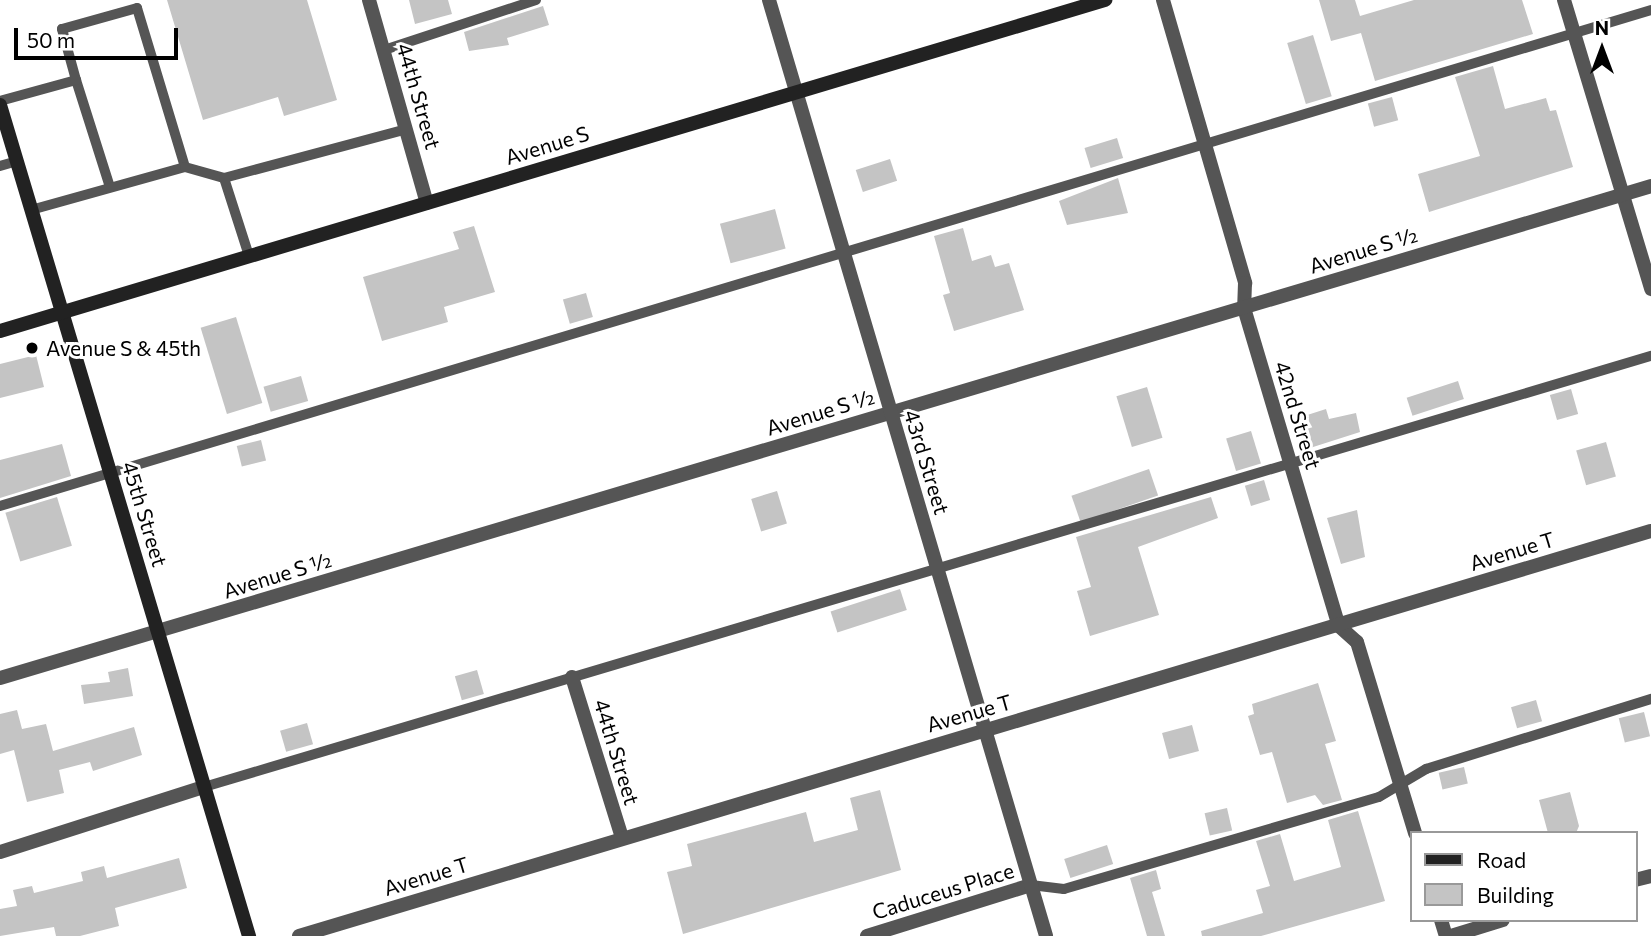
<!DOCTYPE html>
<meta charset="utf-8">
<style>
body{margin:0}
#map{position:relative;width:1651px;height:936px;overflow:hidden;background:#fff;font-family:Commissioner,sans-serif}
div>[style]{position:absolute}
.building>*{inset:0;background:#c4c4c4;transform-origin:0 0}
.service>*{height:10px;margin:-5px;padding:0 5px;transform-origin:5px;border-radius:5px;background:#555}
.minor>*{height:14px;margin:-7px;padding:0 7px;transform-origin:7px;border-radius:7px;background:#555}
.tertiary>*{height:14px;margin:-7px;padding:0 7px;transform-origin:7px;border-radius:7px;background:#555}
.secondary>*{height:14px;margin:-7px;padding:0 7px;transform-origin:7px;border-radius:7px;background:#222}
.dots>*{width:19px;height:19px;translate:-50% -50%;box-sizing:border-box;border:4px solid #fff;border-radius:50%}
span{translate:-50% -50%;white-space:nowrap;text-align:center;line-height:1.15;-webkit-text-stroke:6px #fff;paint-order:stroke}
.street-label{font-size:21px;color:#000}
.poi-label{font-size:21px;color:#000}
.left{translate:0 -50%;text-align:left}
.legend{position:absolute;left:1410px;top:831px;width:228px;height:91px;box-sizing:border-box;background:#fff;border:2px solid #999;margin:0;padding:9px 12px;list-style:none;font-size:21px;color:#000}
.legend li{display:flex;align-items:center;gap:14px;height:35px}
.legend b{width:35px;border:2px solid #999}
.north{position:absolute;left:1567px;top:14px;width:70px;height:70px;-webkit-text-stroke:5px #fff;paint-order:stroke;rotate:0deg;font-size:19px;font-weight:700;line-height:28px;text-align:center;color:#000}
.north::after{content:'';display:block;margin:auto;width:24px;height:32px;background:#000;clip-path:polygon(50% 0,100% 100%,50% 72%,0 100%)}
.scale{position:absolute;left:14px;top:28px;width:164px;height:32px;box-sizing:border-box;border:4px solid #000;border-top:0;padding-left:9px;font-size:21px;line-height:24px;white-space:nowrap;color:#000;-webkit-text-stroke:5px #fff;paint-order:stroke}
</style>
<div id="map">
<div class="building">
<i style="clip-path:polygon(167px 0,307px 0,337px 100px,284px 116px,278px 97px,203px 120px)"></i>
<i style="clip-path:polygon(409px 0,448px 0,452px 14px,415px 24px)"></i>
<i style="clip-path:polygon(1319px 0,1355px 0,1360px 16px,1414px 0,1522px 0,1533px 34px,1375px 81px,1361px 33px,1331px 41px)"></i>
<i style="clip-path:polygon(543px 6px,549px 25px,507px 38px,509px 45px,469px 51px,464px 32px)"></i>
<i style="left:1313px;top:35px;width:64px;height:27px;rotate:73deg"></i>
<i style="clip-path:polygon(1493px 66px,1505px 109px,1546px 98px,1550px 111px,1556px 110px,1573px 167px,1429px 212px,1418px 174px,1480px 156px,1455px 77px)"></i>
<i style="left:1392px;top:97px;width:24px;height:25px;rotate:75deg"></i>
<i style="left:1117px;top:138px;width:21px;height:34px;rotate:73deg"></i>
<i style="left:890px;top:159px;width:23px;height:36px;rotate:72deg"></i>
<i style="clip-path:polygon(1118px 178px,1128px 213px,1067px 225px,1059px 201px)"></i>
<i style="left:775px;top:209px;width:41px;height:57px;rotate:75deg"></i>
<i style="clip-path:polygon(474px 226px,495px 292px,444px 307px,448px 322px,382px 341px,363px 277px,459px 249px,453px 232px)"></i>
<i style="clip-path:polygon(963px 228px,972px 261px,991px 255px,995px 267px,1009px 263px,1024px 310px,954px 331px,943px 295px,950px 293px,934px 236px)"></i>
<i style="left:586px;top:293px;width:25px;height:24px;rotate:74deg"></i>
<i style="left:236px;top:317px;width:90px;height:37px;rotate:73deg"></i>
<i style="clip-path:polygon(36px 355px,44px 387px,0 398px,0 364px)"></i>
<i style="left:301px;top:376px;width:26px;height:39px;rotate:74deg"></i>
<i style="left:1458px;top:381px;width:19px;height:54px;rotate:72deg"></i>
<i style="left:1147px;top:387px;width:53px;height:32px;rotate:73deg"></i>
<i style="left:1571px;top:389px;width:26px;height:22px;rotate:74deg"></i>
<i style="clip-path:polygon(1326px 409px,1329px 419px,1356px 413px,1360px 432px,1310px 448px,1301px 417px)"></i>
<i style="left:1251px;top:431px;width:34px;height:26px;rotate:73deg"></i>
<i style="left:261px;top:440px;width:21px;height:25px;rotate:76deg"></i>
<i style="left:1606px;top:442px;width:36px;height:31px;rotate:74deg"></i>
<i style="clip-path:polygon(62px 444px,71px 476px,0 498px,0 460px)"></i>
<i style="left:1149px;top:469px;width:28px;height:82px;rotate:71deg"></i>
<i style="left:1264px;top:480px;width:21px;height:20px;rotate:73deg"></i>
<i style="left:777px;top:491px;width:34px;height:27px;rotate:73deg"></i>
<i style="left:57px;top:497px;width:51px;height:54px;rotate:73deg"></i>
<i style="clip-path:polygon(1211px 497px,1218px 518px,1138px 547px,1159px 615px,1090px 636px,1077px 591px,1091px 587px,1076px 537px)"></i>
<i style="clip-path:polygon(1357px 510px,1365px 557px,1341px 564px,1327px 518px)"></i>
<i style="left:900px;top:589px;width:22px;height:73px;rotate:72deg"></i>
<i style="clip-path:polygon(128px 668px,133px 696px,84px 704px,81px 685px,110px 682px,108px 672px)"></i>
<i style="left:477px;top:670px;width:25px;height:23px;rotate:74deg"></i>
<i style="clip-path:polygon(1318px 683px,1336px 741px,1325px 744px,1342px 800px,1323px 805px,1315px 795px,1287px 803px,1272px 752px,1260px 755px,1248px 716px,1254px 714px,1252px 704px)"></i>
<i style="left:1536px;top:700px;width:22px;height:26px;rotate:74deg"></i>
<i style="clip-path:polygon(17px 710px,22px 729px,46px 724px,53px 751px,134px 727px,142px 755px,93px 771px,90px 762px,59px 770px,64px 793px,27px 802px,14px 750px,0 754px,0 714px)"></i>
<i style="left:1644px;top:712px;width:25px;height:26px;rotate:76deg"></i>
<i style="left:307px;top:723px;width:22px;height:28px;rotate:74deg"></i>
<i style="left:1192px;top:725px;width:27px;height:31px;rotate:75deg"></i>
<i style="left:1464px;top:767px;width:17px;height:26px;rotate:77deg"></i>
<i style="clip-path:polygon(880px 790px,901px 870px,683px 934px,667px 872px,692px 866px,687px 844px,806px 812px,814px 842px,858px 830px,850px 798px)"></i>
<i style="clip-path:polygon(1570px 792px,1579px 826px,1576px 833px,1548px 833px,1539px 800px)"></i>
<i style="left:1227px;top:808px;width:23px;height:23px;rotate:77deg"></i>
<i style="clip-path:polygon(1358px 811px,1385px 901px,1261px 936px,1202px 936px,1201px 931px,1263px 913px,1256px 890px,1270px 886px,1256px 841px,1280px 834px,1294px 881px,1341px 867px,1328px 820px)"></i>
<i style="left:1107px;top:845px;width:20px;height:45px;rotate:72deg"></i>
<i style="clip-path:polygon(179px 858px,187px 888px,115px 908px,119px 926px,80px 936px,56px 936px,54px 927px,0 936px,0 909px,17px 906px,13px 890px,32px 886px,34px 893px,83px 881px,81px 872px,104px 866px,107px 878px)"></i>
<i style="clip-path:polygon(1156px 870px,1161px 889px,1152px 892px,1165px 936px,1147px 936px,1130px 878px)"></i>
</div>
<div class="service">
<i style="left:384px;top:50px;width:160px;rotate:-18.2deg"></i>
<i style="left:76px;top:80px;width:112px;rotate:72.4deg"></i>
<i style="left:0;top:101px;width:79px;rotate:-15.4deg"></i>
<i style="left:76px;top:80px;width:53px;rotate:-105.4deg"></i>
<i style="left:62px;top:29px;width:78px;rotate:-15.6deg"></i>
<i style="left:137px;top:8px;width:166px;rotate:73.2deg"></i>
<i style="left:185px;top:167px;width:160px;rotate:164.4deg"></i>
<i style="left:0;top:166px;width:18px;rotate:-16deg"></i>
<i style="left:185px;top:167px;width:41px;rotate:15.8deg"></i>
<i style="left:224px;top:178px;width:189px;rotate:-15deg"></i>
<i style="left:224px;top:178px;width:82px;rotate:72.2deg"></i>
<i style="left:0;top:506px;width:1724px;rotate:-16.72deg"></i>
<i style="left:204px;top:787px;width:1510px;rotate:-16.59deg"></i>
<i style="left:1031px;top:885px;width:33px;rotate:7deg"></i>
<i style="left:1064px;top:889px;width:328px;rotate:-16.3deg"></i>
<i style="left:1379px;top:797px;width:55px;rotate:-30.8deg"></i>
<i style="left:1426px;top:769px;width:236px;rotate:-17.3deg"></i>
</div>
<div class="minor">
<i style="left:369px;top:0;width:211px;rotate:74.1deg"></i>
<i style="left:1163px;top:0;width:295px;rotate:73.8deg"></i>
<i style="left:1245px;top:283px;width:25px;rotate:92deg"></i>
<i style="left:1244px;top:308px;width:332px;rotate:73.4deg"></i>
<i style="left:1339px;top:626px;width:24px;rotate:42deg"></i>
<i style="left:1357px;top:642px;width:200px;rotate:73.1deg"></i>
<i style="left:1564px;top:0;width:302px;rotate:73.2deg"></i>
<i style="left:572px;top:677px;width:169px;rotate:72.7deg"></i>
<i style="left:0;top:678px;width:1723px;rotate:-16.59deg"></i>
<i style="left:0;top:852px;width:214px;rotate:-17.7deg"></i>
<i style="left:1635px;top:880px;width:16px;rotate:-14deg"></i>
<i style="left:1441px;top:920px;width:17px;rotate:73deg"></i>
<i style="left:299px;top:936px;width:1411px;rotate:-16.68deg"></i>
<i style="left:867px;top:936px;width:172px;rotate:-17.3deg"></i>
<i style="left:1451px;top:936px;width:54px;rotate:-17.1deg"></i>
</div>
<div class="tertiary">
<i style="left:769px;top:0;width:976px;rotate:73.51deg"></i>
</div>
<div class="secondary">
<i style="left:0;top:105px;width:868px;rotate:73.32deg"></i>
<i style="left:0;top:331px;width:1154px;rotate:-16.68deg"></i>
</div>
<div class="dots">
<i style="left:32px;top:348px;background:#000"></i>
</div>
<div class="street-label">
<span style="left:419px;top:96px;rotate:74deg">44th Street</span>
<span style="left:547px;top:145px;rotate:-17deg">Avenue S</span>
<span style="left:1363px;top:250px;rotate:-17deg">Avenue S ½</span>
<span style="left:820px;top:412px;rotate:-17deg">Avenue S ½</span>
<span style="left:1298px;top:415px;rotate:73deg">42nd Street</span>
<span style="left:927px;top:462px;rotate:73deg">43rd Street</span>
<span style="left:145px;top:514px;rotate:73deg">45th Street</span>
<span style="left:1512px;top:551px;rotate:-17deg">Avenue T</span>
<span style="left:277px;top:575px;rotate:-17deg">Avenue S ½</span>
<span style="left:969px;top:713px;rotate:-16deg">Avenue T</span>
<span style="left:617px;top:752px;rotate:73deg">44th Street</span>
<span style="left:426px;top:876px;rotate:-17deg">Avenue T</span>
<span style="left:943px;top:891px;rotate:-17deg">Caduceus Place</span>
</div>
<div class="poi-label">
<span class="left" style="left:46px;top:348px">Avenue S &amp; 45th</span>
</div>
<ul class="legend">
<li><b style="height:9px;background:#222"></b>Road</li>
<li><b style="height:19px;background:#c4c4c4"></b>Building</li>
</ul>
<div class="north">N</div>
<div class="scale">50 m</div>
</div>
